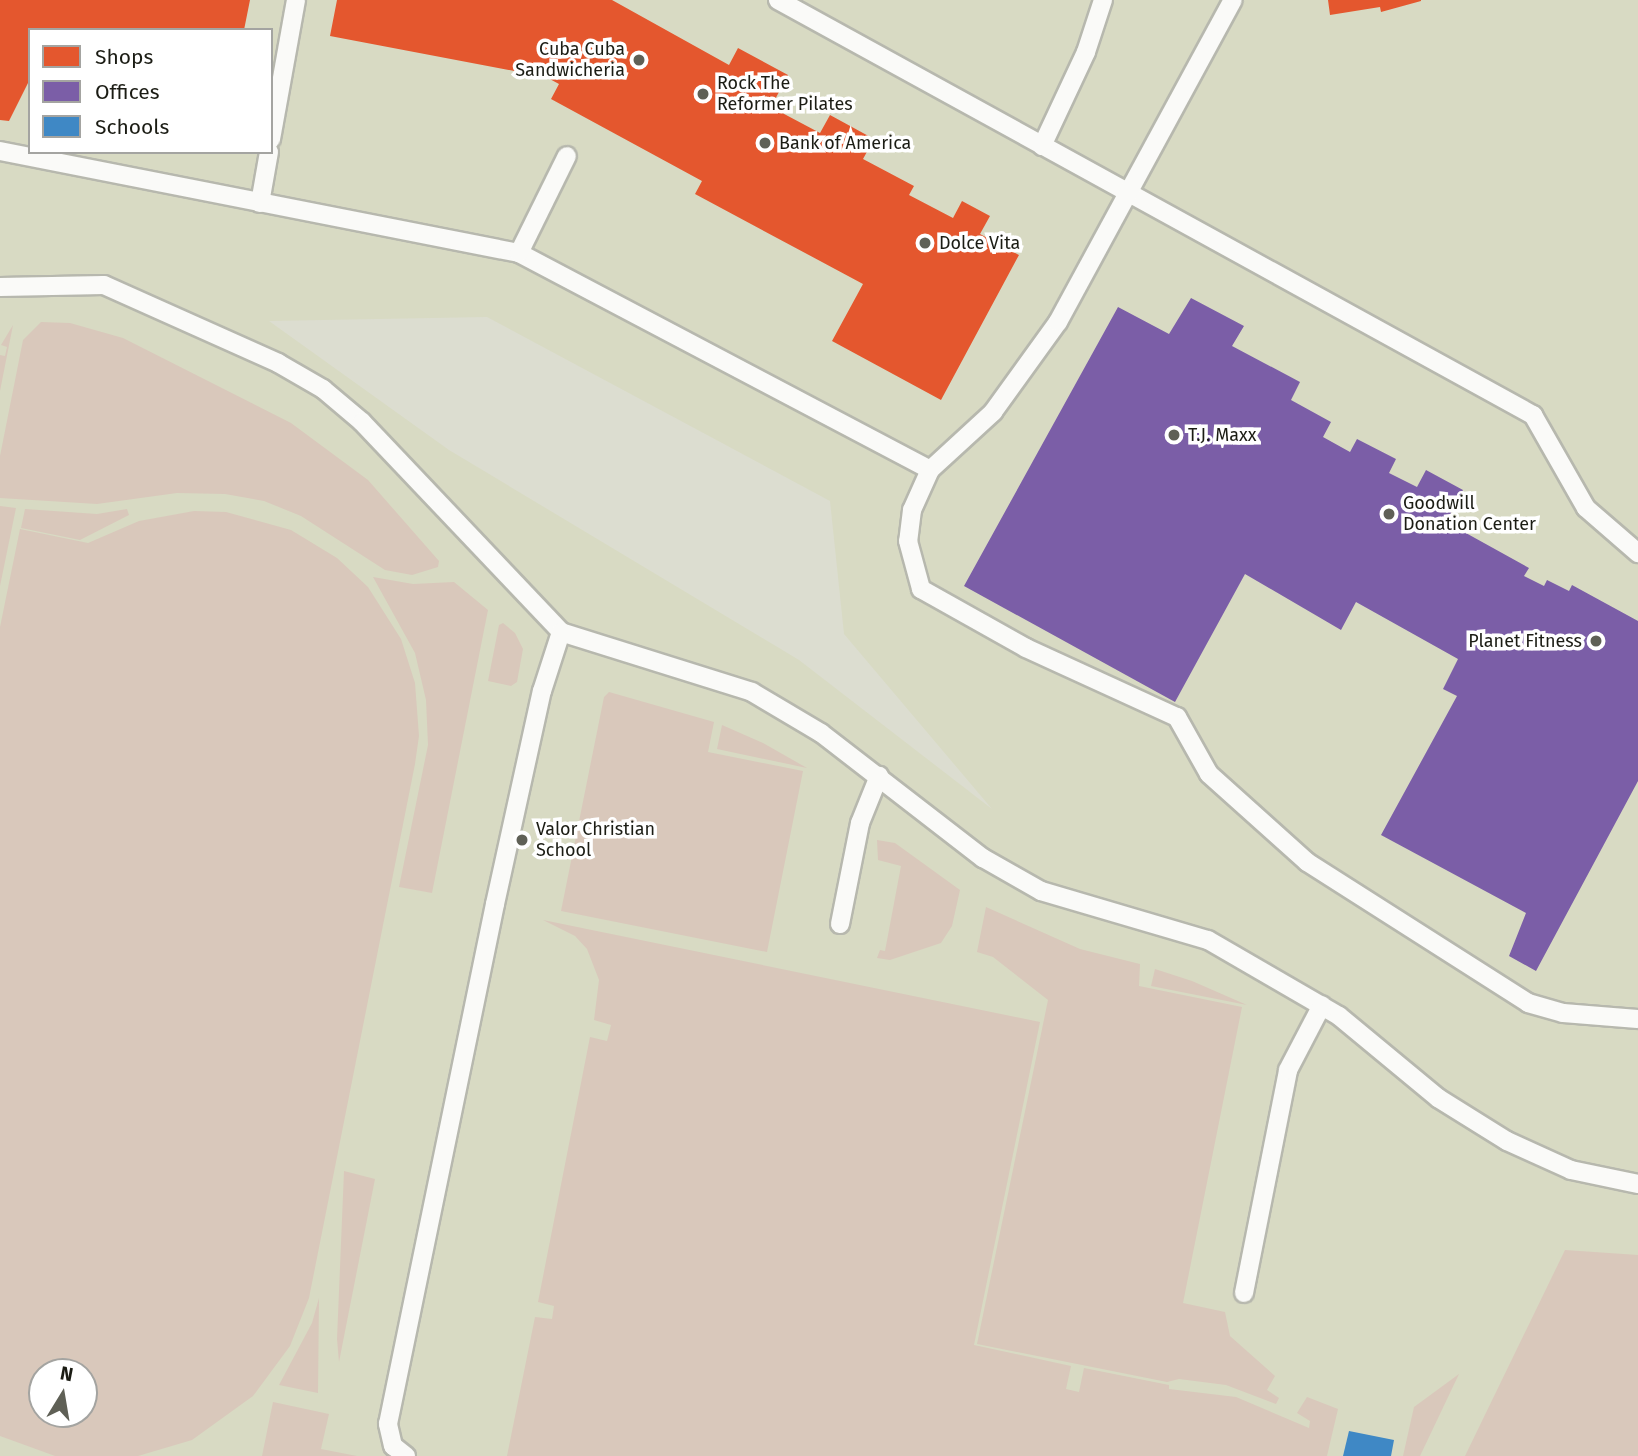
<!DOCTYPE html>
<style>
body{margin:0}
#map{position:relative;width:1638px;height:1456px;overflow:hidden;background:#dcddd0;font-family:"Fira Sans",sans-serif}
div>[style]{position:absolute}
.built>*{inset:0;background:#d8dac3}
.green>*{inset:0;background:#d9c8bb}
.shops>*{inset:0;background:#e4572e}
.offices>*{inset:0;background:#7b5ea7}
.schools>*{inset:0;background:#3f88c5}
.roads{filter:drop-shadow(2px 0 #b7b8ae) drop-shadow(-2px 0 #b7b8ae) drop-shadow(0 2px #b7b8ae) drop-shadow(0 -2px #b7b8ae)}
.service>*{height:18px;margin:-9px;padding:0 9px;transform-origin:9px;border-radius:9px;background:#fafaf8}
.dots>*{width:19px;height:19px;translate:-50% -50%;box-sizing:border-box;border:4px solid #fff;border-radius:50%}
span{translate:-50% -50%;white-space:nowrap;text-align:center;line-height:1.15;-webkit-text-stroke:7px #fff;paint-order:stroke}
.poi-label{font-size:18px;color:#1b1c14}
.right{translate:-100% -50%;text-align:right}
.left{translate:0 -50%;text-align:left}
.legend{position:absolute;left:28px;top:28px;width:245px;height:126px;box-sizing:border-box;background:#fff;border:2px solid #a4a4a1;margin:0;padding:9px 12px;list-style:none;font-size:21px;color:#1b1c14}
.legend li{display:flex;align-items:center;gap:14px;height:35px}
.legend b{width:35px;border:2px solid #a4a4a1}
.north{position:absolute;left:28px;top:1358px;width:70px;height:70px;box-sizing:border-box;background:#fff;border:2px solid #a4a4a1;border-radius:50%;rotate:11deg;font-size:19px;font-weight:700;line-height:28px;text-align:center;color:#1b1c14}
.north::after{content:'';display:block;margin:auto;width:24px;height:32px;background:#5f6056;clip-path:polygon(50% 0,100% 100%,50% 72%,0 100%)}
</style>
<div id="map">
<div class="built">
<i style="clip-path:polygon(evenodd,0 0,1638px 0,1638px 1456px,0 1456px,0 0,30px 30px,271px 30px,271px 152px,30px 152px,30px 30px,0 0,487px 317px,830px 501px,844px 634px,992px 809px,799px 660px,449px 450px,269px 321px,487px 317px,0 0,42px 1372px,84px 1372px,84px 1414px,42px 1414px,42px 1372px)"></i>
</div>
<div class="green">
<i style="clip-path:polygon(41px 322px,70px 323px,123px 338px,291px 423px,368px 480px,439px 561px,438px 567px,412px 575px,385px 570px,301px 516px,264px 501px,225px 494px,177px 493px,97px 504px,0 498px,0 456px,23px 340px)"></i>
<i style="clip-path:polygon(13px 325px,0 391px,0 355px,5px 356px,7px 347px,1px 345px)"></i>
<i style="clip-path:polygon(0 506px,16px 508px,0 586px)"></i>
<i style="clip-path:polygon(25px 509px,97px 514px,127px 509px,129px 515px,80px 540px,21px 528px)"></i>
<i style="clip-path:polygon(evenodd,194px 511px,226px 512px,291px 530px,337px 558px,368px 587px,401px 639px,415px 683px,419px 736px,415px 764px,309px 1298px,290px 1346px,253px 1396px,192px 1440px,138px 1456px,55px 1456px,0 1436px,0 627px,20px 529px,88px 543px,139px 521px,194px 511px,42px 1372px,84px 1372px,84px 1414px,42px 1414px,42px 1372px)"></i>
<i style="clip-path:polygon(373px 577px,413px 584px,454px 582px,488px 610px,432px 893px,399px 887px,428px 745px,426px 700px,415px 653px)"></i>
<i style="clip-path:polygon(503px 623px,515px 633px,523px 649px,517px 682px,511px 686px,488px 681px,499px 625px)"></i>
<i style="clip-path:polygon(609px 692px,714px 722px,708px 752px,803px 771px,767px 952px,561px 911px,604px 697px)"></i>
<i style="clip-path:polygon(722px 725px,763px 743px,807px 768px,717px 749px)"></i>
<i style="clip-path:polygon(877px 840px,895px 843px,960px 890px,952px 926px,941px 943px,890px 960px,877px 958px,880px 950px,885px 951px,901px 866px,878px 860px)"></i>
<i style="clip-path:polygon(986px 907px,1080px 949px,1140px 964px,1139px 986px,1242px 1007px,1183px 1303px,1225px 1312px,1230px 1336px,1275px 1376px,1267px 1390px,1279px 1398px,1276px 1404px,1226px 1385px,1179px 1379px,1167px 1382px,977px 1344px,1048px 1000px,993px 957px,977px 952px)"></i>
<i style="clip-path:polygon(543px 920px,1040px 1022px,974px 1345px,1071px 1366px,1066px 1389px,1079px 1392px,1084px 1368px,1169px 1385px,1169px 1389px,1236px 1397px,1309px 1428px,1310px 1421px,1297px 1413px,1307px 1397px,1338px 1409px,1327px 1456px,507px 1456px,535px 1317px,552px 1319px,554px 1306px,538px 1302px,590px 1037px,607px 1041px,611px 1025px,594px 1020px,599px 980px,587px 949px,575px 936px)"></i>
<i style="clip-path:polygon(1155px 969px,1192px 981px,1247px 1005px,1151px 986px)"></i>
<i style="clip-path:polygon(344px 1171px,375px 1179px,339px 1362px,337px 1339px)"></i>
<i style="clip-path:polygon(1565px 1250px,1638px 1255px,1638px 1456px,1465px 1456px)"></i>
<i style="clip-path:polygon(319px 1298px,318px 1393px,279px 1385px,312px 1323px)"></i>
<i style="clip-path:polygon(1459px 1374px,1420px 1456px,1403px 1456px,1414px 1407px)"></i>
<i style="clip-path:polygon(273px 1402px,329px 1414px,321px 1449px,357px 1456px,262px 1456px)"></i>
</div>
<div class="shops">
<i style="clip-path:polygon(0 0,250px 0,244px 30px,30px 30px,30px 79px,9px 121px,0 120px)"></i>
<i style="clip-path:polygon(337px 0,612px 0,729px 65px,738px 48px,788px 75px,771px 107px,820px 133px,830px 115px,874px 139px,863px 159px,914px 186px,909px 195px,953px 218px,962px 201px,990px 216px,980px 234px,1019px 255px,941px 400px,832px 341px,863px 284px,695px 194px,702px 181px,551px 99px,559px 84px,546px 77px,330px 36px)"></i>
<i style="clip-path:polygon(1328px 0,1421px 0,1421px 1px,1381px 12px,1380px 7px,1330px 15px)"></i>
</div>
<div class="offices">
<i style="clip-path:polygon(1191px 298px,1244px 326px,1232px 346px,1300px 382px,1291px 400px,1331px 422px,1323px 437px,1350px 452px,1357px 439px,1396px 459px,1389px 473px,1417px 487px,1426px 470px,1463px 490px,1446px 522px,1529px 568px,1524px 576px,1544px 586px,1547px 580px,1569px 591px,1572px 585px,1638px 621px,1638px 781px,1536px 971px,1509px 956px,1526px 913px,1381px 835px,1457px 696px,1443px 689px,1458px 659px,1356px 602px,1341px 630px,1245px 574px,1175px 702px,964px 586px,1118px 307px,1169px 334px)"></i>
</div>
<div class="schools">
<i style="clip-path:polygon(1349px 1431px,1394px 1440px,1391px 1456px,1343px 1456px)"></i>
</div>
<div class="roads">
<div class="service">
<i style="left:778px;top:0;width:862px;rotate:28.8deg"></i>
<i style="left:1533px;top:415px;width:107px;rotate:60.3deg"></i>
<i style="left:1586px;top:508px;width:69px;rotate:40.9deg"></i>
<i style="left:271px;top:139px;width:141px;rotate:-79.8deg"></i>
<i style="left:1042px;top:146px;width:104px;rotate:-64.9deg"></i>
<i style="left:1086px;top:52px;width:55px;rotate:-71.9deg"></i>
<i style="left:0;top:151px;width:529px;rotate:11.12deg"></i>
<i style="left:519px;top:253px;width:465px;rotate:27.8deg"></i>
<i style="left:930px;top:470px;width:86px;rotate:-42.6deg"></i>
<i style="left:993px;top:412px;width:111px;rotate:-54.2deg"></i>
<i style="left:1058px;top:322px;width:366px;rotate:-61.5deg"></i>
<i style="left:260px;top:203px;width:52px;rotate:-80deg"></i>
<i style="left:519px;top:253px;width:108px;rotate:-63.7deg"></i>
<i style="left:0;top:287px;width:104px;rotate:-1.1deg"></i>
<i style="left:104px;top:285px;width:191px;rotate:24.1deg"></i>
<i style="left:278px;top:363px;width:52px;rotate:30deg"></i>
<i style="left:323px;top:389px;width:51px;rotate:40.2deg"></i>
<i style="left:362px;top:422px;width:289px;rotate:46.5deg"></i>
<i style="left:561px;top:632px;width:200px;rotate:17.4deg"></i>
<i style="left:752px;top:692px;width:80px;rotate:30.7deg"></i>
<i style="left:821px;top:733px;width:205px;rotate:37.7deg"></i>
<i style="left:983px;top:858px;width:67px;rotate:29.6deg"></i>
<i style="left:1041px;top:891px;width:174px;rotate:16.4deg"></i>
<i style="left:1208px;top:940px;width:151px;rotate:30.1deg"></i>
<i style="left:1339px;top:1016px;width:129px;rotate:39.6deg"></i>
<i style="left:1438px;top:1098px;width:81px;rotate:31.9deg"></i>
<i style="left:1507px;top:1141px;width:70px;rotate:24.4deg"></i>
<i style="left:1571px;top:1170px;width:68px;rotate:11.8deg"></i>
<i style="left:930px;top:470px;width:44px;rotate:114.2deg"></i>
<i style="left:912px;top:510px;width:31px;rotate:97deg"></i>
<i style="left:908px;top:541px;width:50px;rotate:74.8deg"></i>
<i style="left:921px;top:589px;width:120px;rotate:29.3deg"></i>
<i style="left:1026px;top:648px;width:166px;rotate:24.6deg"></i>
<i style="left:1177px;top:717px;width:65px;rotate:60.7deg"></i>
<i style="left:1209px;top:774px;width:132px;rotate:41.9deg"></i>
<i style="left:1307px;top:862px;width:262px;rotate:32.5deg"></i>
<i style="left:1528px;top:1003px;width:36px;rotate:16deg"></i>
<i style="left:1563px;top:1013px;width:75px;rotate:4.6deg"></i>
<i style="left:840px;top:924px;width:103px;rotate:-78.8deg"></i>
<i style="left:860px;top:823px;width:51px;rotate:-68deg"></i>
<i style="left:1244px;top:1293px;width:227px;rotate:-78.8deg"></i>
<i style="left:1288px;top:1070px;width:73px;rotate:-62.4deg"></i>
<i style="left:406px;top:1456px;width:16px;rotate:-142deg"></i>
<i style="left:393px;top:1446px;width:23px;rotate:-103deg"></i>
<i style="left:388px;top:1424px;width:531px;rotate:-78.37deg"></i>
<i style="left:495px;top:904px;width:218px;rotate:-77.6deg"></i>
<i style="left:542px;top:691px;width:62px;rotate:-72.1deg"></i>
</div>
</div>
<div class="dots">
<i style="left:639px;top:60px;background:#5f6056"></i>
<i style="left:703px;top:94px;background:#5f6056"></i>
<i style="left:765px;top:143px;background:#5f6056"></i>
<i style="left:925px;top:243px;background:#5f6056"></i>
<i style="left:1174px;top:435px;background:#5f6056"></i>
<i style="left:1389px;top:514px;background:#5f6056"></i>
<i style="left:1596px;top:641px;background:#5f6056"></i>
<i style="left:522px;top:840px;background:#5f6056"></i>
</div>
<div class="poi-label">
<span class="right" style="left:625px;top:60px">Cuba Cuba<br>Sandwicheria</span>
<span class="left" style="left:717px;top:94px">Rock The<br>Reformer Pilates</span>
<span class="left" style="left:779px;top:143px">Bank of America</span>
<span class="left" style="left:939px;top:243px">Dolce Vita</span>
<span class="left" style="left:1188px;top:435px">T.J. Maxx</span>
<span class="left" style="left:1403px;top:514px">Goodwill<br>Donation Center</span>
<span class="right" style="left:1582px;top:641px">Planet Fitness</span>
<span class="left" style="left:536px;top:840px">Valor Christian<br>School</span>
</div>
<ul class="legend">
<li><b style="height:19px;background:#e4572e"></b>Shops</li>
<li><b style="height:19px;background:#7b5ea7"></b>Offices</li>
<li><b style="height:19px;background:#3f88c5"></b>Schools</li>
</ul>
<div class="north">N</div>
</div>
